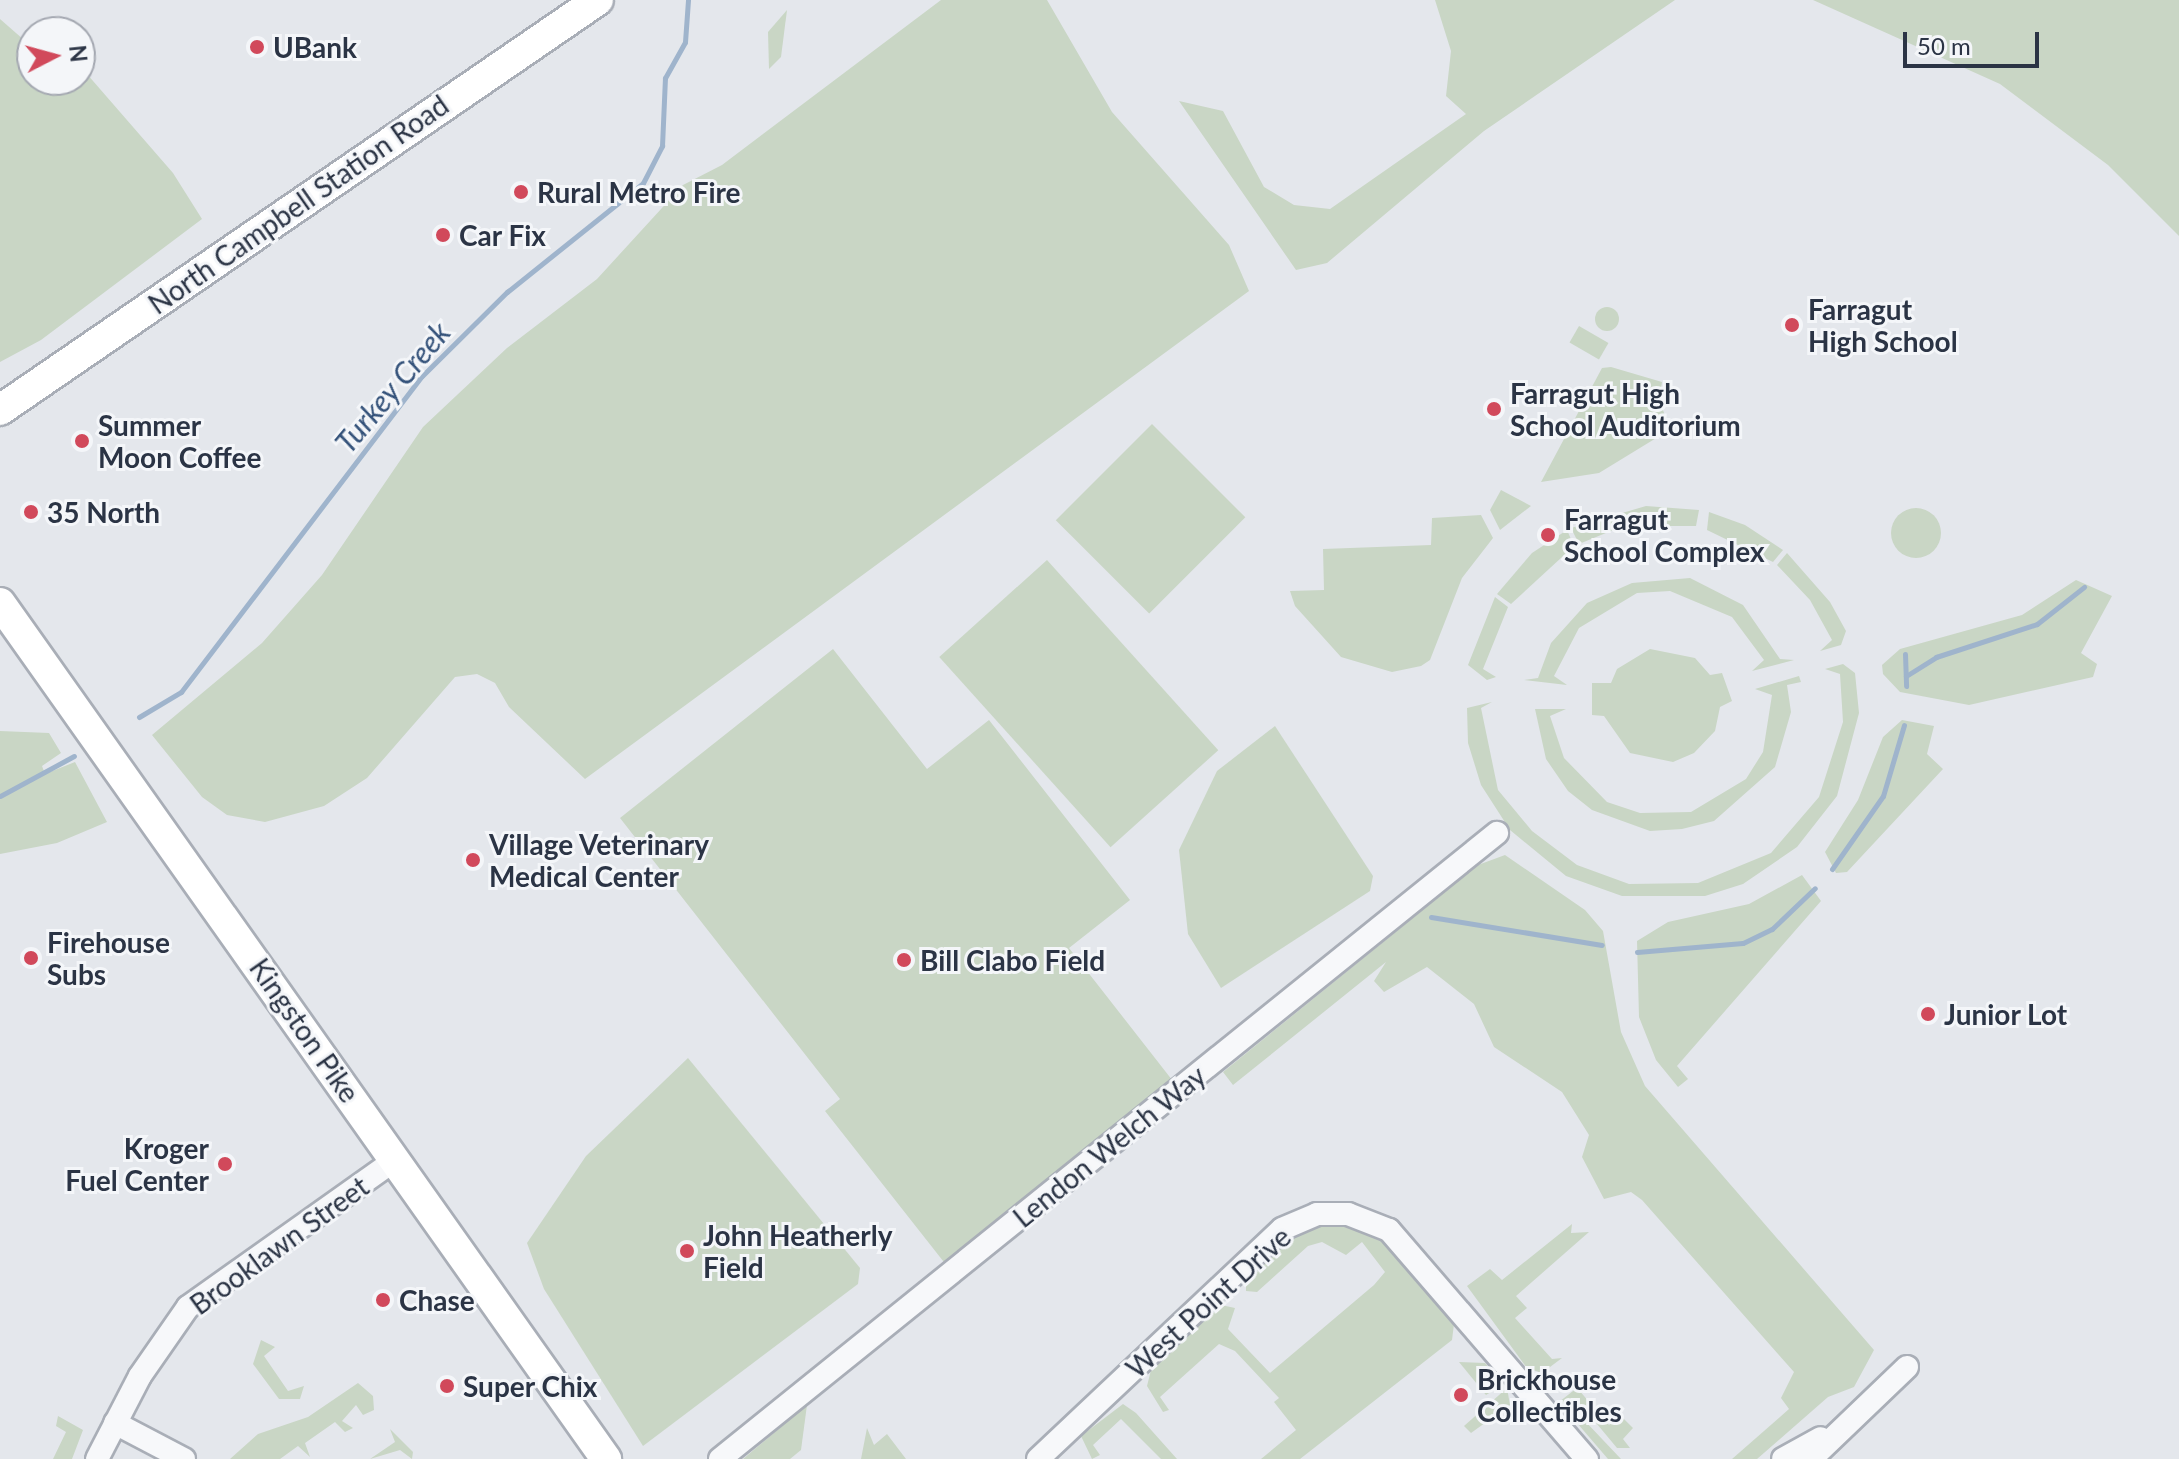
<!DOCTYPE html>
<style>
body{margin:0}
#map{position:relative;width:2179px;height:1459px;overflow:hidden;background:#e4e7ec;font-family:Lato,sans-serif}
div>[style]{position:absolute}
.green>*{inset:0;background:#c9d6c5;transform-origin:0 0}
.round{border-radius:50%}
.stream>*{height:5px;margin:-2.5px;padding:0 2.5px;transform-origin:2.5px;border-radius:2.5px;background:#9fb4cc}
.roads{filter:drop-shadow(2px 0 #a9aeb7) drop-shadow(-2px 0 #a9aeb7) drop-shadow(0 2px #a9aeb7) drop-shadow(0 -2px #a9aeb7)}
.minor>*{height:22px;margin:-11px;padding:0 11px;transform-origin:11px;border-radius:11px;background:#f7f8fa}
.major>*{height:30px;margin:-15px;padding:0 15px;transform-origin:15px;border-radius:15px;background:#fff}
.dots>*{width:22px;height:22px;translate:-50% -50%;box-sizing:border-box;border:4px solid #f4f6f9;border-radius:50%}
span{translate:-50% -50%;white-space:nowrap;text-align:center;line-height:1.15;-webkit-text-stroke:6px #f4f6f9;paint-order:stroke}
.poi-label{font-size:28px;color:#2b3445;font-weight:700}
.left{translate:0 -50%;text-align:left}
.right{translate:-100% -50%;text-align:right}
.street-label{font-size:28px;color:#2b3445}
.water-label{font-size:30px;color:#34527a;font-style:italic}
.north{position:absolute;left:16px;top:16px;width:80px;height:80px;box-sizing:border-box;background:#f4f6f9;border:2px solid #a4a8b1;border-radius:50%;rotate:84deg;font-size:22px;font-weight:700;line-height:32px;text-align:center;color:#2b3445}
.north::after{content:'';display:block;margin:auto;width:28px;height:36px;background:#d1495b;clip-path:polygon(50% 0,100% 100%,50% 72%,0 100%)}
.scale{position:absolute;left:1903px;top:32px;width:136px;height:36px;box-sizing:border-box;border:4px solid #2b3445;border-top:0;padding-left:10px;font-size:24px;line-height:28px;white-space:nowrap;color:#2b3445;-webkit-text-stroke:6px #f4f6f9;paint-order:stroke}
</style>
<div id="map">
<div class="green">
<i style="clip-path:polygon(941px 0,1047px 0,1112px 112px,1229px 245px,1249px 291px,585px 779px,509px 707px,495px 683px,477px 674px,455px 677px,367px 778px,324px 806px,265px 822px,227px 815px,202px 797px,152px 735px,262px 643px,322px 575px,423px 427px,507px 348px,597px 279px,683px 185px,722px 165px)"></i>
<i style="clip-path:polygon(1435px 0,1675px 0,1484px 131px,1327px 263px,1296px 270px,1179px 101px,1223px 111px,1264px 187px,1294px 205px,1330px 209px,1466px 114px,1446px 96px,1451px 51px)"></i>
<i style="clip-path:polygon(1813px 0,2179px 0,2179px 236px,2108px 165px,2000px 84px)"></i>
<i style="clip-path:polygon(787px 10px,781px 57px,769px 69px,768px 32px)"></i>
<i style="clip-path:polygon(0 19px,32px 47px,32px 80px,80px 80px,80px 66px,173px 173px,202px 219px,41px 340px,0 362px)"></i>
<i class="round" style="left:1595px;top:307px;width:24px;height:24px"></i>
<i style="left:1579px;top:326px;width:34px;height:19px;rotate:30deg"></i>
<i style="clip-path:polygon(1611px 367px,1662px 382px,1659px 401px,1671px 429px,1599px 473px,1541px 482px,1602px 368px)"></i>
<i style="left:1152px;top:424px;width:132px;height:136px;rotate:45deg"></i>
<i style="clip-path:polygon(1501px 490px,1531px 506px,1500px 530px,1490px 510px)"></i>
<i style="clip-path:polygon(1646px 506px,1699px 510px,1696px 526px,1623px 526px,1579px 544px,1571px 528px)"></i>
<i class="round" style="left:1891px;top:508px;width:50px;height:50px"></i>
<i style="clip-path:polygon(1709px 512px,1745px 525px,1783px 550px,1773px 562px,1707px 530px)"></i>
<i style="clip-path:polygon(1481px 515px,1493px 538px,1462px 578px,1430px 660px,1421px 666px,1392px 672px,1341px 657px,1295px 606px,1290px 591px,1324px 590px,1323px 549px,1431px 545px,1432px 518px)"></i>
<i style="clip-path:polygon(1567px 530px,1574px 546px,1511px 604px,1497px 594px,1532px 553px)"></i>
<i style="clip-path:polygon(1787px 553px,1830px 602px,1846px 631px,1841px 645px,1820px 651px,1832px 640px,1810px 600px,1777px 565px)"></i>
<i style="left:1047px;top:560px;width:256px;height:145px;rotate:48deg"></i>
<i style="clip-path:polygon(1690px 578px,1743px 605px,1780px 659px,1794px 660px,1752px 671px,1764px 660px,1732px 617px,1670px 591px,1637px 593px,1579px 628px,1554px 676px,1567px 685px,1524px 680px,1538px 678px,1551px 643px,1587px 603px,1632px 583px)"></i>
<i style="clip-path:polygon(2076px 580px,2112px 596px,2081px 653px,2097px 664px,2093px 677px,1969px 705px,1900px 692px,1883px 674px,1882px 665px,1900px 649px,2022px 615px)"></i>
<i style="clip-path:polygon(1495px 597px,1508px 607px,1483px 669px,1496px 677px,1487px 680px,1468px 665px)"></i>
<i style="clip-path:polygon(833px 649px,927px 769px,989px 720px,1130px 900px,1069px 948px,1176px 1085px,947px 1266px,825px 1111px,840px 1099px,620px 818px)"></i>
<i style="clip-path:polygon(1650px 649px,1695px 658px,1710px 675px,1722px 673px,1732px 701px,1720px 707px,1715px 731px,1694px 753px,1673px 762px,1630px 753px,1604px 716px,1592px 715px,1592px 683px,1611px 683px,1617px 669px)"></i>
<i style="clip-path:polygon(1843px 664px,1855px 673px,1859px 713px,1837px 796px,1797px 847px,1743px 884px,1705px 896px,1622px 896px,1566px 876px,1510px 830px,1481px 785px,1468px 743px,1467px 708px,1492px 702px,1481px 708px,1498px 790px,1532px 831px,1577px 865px,1629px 884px,1698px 883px,1771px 853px,1819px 797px,1843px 722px,1840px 674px,1825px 669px)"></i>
<i style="clip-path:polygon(1799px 676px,1801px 682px,1787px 685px,1791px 712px,1775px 767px,1714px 821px,1682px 829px,1650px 831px,1592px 810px,1568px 791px,1546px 759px,1535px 709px,1521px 709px,1566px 709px,1550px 716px,1564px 758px,1607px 802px,1640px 813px,1691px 812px,1746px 779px,1763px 752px,1772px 695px,1755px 689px)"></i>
<i style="clip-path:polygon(1902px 720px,1934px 726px,1927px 754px,1943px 769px,1847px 872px,1836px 873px,1825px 852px,1858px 800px,1883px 737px)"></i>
<i style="clip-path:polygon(1275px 726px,1373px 876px,1370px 891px,1221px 988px,1188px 934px,1179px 850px,1217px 771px)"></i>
<i style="clip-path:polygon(0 731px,49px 733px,61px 753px,42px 766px,45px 774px,75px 762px,107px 822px,57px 843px,0 854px)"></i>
<i style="clip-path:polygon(1505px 855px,1585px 910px,1603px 931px,1621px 1032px,1645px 1086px,1874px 1350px,1854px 1387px,1828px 1397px,1757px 1459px,1732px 1459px,1789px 1409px,1781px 1398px,1794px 1372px,1642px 1200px,1631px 1192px,1604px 1199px,1582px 1157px,1589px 1135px,1562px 1092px,1494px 1047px,1474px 1004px,1427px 967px,1384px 992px,1374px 981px,1386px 962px,1233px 1085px,1223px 1072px,1478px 865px)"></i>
<i style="clip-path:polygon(1802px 875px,1821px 901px,1677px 1066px,1688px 1079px,1678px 1087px,1656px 1060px,1639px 1017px,1637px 941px,1668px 922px,1749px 904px)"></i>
<i style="clip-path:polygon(688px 1058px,860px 1268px,858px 1284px,643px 1446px,544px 1289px,527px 1243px,586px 1156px)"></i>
<i style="clip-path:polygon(1336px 1222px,1375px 1236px,1396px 1255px,1454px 1324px,1452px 1340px,1300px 1459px,1261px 1459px,1296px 1430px,1274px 1402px,1279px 1398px,1235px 1351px,1219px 1344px,1160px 1397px,1169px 1410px,1163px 1412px,1147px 1386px,1151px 1370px,1221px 1305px,1235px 1308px,1228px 1329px,1270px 1373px,1374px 1285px,1385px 1272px,1362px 1242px,1346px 1255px,1322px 1242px,1308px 1246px,1257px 1292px,1246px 1291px,1246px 1280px,1298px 1233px)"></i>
<i style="clip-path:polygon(1572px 1224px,1571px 1233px,1589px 1232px,1516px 1296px,1527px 1308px,1515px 1318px,1552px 1359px,1562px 1358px,1542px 1373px,1527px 1368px,1467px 1286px,1490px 1269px,1502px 1280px)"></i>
<i style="clip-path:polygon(261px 1340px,275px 1347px,264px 1356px,288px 1391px,304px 1386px,300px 1399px,279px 1399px,253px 1364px)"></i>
<i style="clip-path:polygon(1459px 1362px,1485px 1363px,1504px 1384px,1486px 1395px)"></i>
<i style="clip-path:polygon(1587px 1380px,1578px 1389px,1609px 1425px,1620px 1415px,1633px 1428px,1623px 1439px,1630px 1448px,1617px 1448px,1592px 1418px,1585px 1421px,1621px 1459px,1608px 1459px,1559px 1402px)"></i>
<i style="clip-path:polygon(358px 1383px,373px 1396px,374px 1410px,363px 1415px,356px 1405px,342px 1421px,353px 1428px,345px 1432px,335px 1422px,305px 1443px,310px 1457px,298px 1446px,280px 1459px,230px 1459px,258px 1434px,308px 1417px)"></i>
<i style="clip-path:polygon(1507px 1388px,1510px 1405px,1471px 1433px,1464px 1426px)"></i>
<i style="clip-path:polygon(1123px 1404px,1136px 1413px,1177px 1459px,1161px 1459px,1121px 1419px,1093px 1445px,1100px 1455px,1092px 1459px,1081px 1436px)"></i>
<i style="clip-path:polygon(807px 1405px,801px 1450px,790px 1459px,743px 1459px)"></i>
<i style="clip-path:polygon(58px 1416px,83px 1430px,72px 1459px,53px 1459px,66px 1432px,56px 1426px)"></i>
<i style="clip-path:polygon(867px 1428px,874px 1445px,887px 1434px,906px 1459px,861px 1459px)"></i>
<i style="clip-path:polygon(390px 1429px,413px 1452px,412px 1459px,400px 1450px,370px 1459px,395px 1442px)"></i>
</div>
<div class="stream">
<i style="left:1905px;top:654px;width:32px;rotate:88deg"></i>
<i style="left:1906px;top:676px;width:36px;rotate:-32deg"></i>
<i style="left:1936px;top:657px;width:106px;rotate:-18.1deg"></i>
<i style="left:2037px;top:624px;width:60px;rotate:-38.2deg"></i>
<i style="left:139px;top:717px;width:49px;rotate:-30.8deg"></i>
<i style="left:181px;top:692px;width:397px;rotate:-52.7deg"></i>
<i style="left:422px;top:376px;width:120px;rotate:-44.7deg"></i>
<i style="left:507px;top:292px;width:174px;rotate:-38.7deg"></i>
<i style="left:643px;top:183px;width:42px;rotate:-62.8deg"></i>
<i style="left:662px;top:146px;width:68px;rotate:-87.5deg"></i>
<i style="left:665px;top:78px;width:41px;rotate:-60.9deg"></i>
<i style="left:685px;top:42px;width:42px;rotate:-85.9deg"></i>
<i style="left:0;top:796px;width:84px;rotate:-28.4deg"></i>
<i style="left:1832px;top:869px;width:89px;rotate:-55.1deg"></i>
<i style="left:1883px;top:796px;width:74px;rotate:-73.5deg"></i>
<i style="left:1431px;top:917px;width:173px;rotate:9.3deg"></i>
<i style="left:1637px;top:952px;width:106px;rotate:-4.9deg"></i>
<i style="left:1743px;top:943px;width:32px;rotate:-26deg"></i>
<i style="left:1772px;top:929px;width:59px;rotate:-43.6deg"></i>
</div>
<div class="roads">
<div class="minor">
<i style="left:115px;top:1423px;width:78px;rotate:27.6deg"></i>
<i style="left:97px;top:1459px;width:93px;rotate:-62.6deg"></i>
<i style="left:140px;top:1376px;width:84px;rotate:-55.2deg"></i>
<i style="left:188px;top:1307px;width:254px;rotate:-35.4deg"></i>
<i style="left:720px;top:1459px;width:998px;rotate:-38.86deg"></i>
<i style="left:1038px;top:1459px;width:335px;rotate:-43.3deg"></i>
<i style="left:1282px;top:1229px;width:38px;rotate:-23deg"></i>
<i style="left:1317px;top:1214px;width:31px"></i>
<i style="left:1348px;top:1214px;width:44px;rotate:21.3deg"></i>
<i style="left:1389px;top:1230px;width:303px;rotate:49.2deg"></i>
<i style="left:1783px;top:1459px;width:43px;rotate:-28.9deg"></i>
<i style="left:1811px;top:1459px;width:133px;rotate:-43.8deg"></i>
</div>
<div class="major">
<i style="left:0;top:410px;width:725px;rotate:-34.44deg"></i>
<i style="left:0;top:603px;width:1049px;rotate:54.7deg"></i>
</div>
</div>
<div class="dots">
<i style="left:257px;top:47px;background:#d1495b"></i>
<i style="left:521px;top:192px;background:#d1495b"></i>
<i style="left:443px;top:235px;background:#d1495b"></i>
<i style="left:1792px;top:325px;background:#d1495b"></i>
<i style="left:1494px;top:409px;background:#d1495b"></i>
<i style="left:82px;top:441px;background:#d1495b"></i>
<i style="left:31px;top:512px;background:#d1495b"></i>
<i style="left:1548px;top:535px;background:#d1495b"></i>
<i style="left:473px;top:860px;background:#d1495b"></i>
<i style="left:31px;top:958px;background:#d1495b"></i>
<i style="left:904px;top:960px;background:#d1495b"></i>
<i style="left:1928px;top:1014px;background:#d1495b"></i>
<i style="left:225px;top:1164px;background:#d1495b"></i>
<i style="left:687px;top:1251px;background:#d1495b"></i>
<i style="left:383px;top:1300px;background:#d1495b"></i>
<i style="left:447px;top:1386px;background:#d1495b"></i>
<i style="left:1461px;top:1395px;background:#d1495b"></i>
</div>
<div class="poi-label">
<span class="left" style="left:273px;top:47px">UBank</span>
<span class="left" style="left:537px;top:192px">Rural Metro Fire</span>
<span class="left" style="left:459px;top:235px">Car Fix</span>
<span class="left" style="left:1808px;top:325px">Farragut<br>High School</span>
<span class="left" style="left:1510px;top:409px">Farragut High<br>School Auditorium</span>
<span class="left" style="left:98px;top:441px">Summer<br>Moon Coffee</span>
<span class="left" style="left:47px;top:512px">35 North</span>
<span class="left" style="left:1564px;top:535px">Farragut<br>School Complex</span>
<span class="left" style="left:489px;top:860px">Village Veterinary<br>Medical Center</span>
<span class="left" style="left:47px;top:958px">Firehouse<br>Subs</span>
<span class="left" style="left:920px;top:960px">Bill Clabo Field</span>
<span class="left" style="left:1944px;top:1014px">Junior Lot</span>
<span class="right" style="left:209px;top:1164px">Kroger<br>Fuel Center</span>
<span class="left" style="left:703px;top:1251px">John Heatherly<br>Field</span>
<span class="left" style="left:399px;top:1300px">Chase</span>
<span class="left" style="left:1477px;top:1395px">Brickhouse<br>Collectibles</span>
<span class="left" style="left:463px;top:1386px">Super Chix</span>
</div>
<div class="street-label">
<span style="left:298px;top:204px;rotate:-35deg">North Campbell Station Road</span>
<span style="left:305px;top:1030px;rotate:55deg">Kingston Pike</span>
<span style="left:1109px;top:1146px;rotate:-39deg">Lendon Welch Way</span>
<span style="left:279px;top:1245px;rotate:-36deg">Brooklawn Street</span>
<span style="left:1208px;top:1302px;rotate:-42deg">West Point Drive</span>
</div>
<div class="water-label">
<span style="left:392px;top:387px;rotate:-50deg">Turkey Creek</span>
</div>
<div class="north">N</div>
<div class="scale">50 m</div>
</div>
